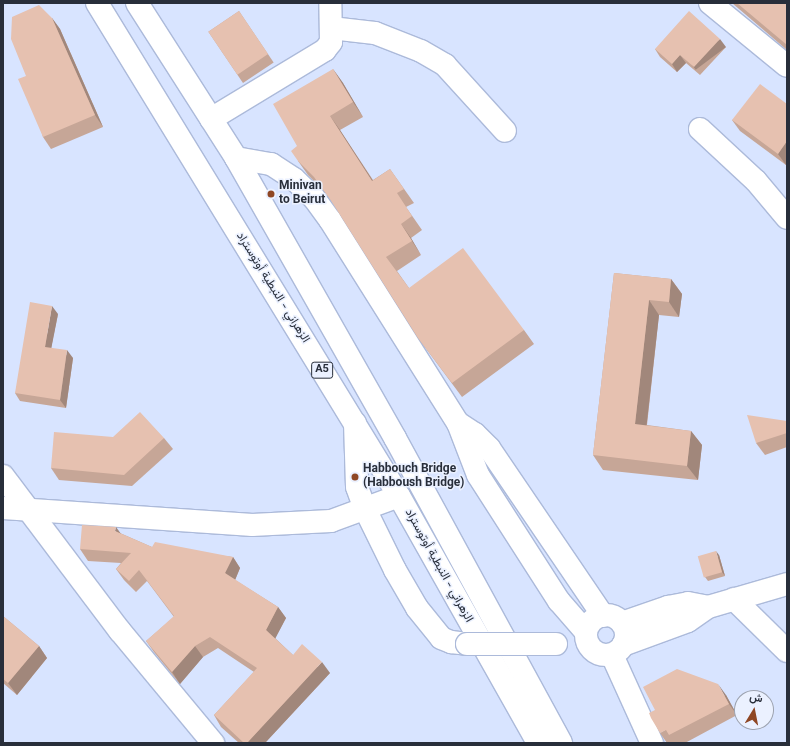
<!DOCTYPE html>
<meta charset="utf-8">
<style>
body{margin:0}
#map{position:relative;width:790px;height:746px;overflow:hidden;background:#d8e4ff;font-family:Georgia,Vazirmatn,serif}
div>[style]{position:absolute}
.roads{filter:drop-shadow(1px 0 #acbada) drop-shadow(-1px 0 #acbada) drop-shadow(0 1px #acbada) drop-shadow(0 -1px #acbada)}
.minor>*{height:22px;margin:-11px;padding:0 11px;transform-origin:11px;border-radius:11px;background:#fff}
.major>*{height:22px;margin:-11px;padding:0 11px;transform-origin:11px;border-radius:11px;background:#fff}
.major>.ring{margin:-11px;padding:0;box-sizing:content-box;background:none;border:22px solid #fff;border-radius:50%}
.highway>*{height:22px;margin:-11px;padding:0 11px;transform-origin:11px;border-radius:11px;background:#fff}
.bridges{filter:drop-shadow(1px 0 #acbada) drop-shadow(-1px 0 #acbada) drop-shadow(0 1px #acbada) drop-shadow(0 -1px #acbada)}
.major-bridge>*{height:22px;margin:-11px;padding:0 11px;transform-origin:11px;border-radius:11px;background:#fff}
.wall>*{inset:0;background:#c6a697;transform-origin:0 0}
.shaded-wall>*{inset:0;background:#a1877b;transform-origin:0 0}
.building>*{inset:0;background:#e6c1b0;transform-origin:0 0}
.dots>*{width:11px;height:11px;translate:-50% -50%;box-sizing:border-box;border:2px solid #ebf1ff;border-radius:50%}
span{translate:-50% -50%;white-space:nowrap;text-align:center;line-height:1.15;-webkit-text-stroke:3px #ebf1ff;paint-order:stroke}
.shield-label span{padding:1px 3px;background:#ebf1ff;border:1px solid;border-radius:3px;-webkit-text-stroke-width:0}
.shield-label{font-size:11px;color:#282e3a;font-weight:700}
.poi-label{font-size:12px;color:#282e3a;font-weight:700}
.left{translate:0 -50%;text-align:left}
.street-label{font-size:12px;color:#282e3a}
.frame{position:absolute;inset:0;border:4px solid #282e3a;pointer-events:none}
.north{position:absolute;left:734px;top:690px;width:40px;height:40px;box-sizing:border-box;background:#ebf1ff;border:1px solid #9da3b0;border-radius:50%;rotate:10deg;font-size:11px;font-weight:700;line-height:16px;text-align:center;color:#282e3a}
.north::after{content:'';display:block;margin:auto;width:14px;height:18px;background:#8f4724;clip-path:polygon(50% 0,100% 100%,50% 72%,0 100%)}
</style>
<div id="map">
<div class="roads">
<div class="minor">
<i style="left:710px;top:3px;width:99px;rotate:39.3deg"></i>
<i style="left:331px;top:28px;width:44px;rotate:6.5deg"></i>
<i style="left:375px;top:33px;width:49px;rotate:21.4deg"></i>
<i style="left:421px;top:51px;width:28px;rotate:30deg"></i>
<i style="left:445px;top:65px;width:89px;rotate:47.7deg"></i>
<i style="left:211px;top:119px;width:133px;rotate:-31.2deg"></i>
<i style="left:325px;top:50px;width:10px;rotate:-53deg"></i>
<i style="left:331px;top:42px;width:39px;rotate:-91deg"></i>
<i style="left:700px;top:129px;width:76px;rotate:42.9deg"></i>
<i style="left:756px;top:181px;width:48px;rotate:50deg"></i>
<i style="left:3px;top:476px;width:194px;rotate:53deg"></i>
<i style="left:120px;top:631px;width:146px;rotate:50.3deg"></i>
<i style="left:3px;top:508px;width:250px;rotate:3.9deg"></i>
<i style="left:252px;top:525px;width:79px;rotate:-2.9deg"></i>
<i style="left:331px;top:521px;width:72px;rotate:-20.2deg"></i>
<i style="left:734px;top:599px;width:74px;rotate:44.5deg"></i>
<i style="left:612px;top:655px;width:97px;rotate:65.6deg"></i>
</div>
<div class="major">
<i style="left:236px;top:158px;width:36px;rotate:10deg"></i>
<i style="left:271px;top:164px;width:27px;rotate:33deg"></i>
<i style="left:294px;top:179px;width:28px;rotate:44deg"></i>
<i style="left:314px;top:198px;width:27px;rotate:54deg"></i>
<i style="left:330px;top:220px;width:240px;rotate:57.8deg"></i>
<i style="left:458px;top:423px;width:56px;rotate:69deg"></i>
<i style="left:478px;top:475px;width:150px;rotate:57.3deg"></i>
<i style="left:559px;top:601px;width:41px;rotate:48.9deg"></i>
<i style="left:355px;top:423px;width:64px;rotate:88.2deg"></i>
<i style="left:357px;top:487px;width:23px;rotate:70deg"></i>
<i style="left:365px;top:509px;width:68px;rotate:63.8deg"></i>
<i style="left:395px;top:570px;width:44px;rotate:59.9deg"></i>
<i style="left:417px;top:608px;width:38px;rotate:51deg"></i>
<i style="left:441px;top:638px;width:11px;rotate:22deg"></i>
<i style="left:451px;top:642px;width:16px;rotate:7deg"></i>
<i style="left:458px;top:423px;width:20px;rotate:33deg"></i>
<i style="left:475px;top:434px;width:20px;rotate:45deg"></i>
<i style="left:489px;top:448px;width:203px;rotate:55.8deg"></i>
<i class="ring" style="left:586px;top:615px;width:18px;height:18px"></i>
<i style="left:622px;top:623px;width:49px;rotate:-19.2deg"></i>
<i style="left:668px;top:607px;width:20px;rotate:-11deg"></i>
<i style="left:688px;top:603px;width:20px;rotate:11deg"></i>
<i style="left:623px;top:645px;width:69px;rotate:-20.3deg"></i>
<i style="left:688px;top:621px;width:24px;rotate:-35deg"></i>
<i style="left:708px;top:607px;width:82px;rotate:-16.2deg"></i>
</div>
<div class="highway">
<i style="left:97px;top:3px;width:578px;rotate:58.51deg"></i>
<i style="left:399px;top:496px;width:283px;rotate:60.6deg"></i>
<i style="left:137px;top:3px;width:184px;rotate:57.4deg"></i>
<i style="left:236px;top:158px;width:322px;rotate:60.4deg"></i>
<i style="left:395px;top:438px;width:347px;rotate:61.4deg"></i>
</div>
</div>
<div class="bridges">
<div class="major-bridge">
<i style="left:467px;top:644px;width:89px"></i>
</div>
</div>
<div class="wall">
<i style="clip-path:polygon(732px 3px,787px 3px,787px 50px)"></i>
<i style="left:239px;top:11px;width:62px;height:37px;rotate:56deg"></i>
<i style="clip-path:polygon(52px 18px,60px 29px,103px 127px,51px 149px,43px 137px,26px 76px)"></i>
<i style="clip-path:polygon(726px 47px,700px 75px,686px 63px,677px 72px,660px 57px,655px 49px)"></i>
<i style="clip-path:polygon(333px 69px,343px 83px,363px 117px,340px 130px,373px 180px,390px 169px,414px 203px,406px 207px,422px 230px,411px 238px,421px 255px,397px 271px,409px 288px,524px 330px,534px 344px,462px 397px,418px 338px,333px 203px,324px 191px,308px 175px,298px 161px,297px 146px)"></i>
<i style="clip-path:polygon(787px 104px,787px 164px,786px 165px,740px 131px,732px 120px)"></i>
<i style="clip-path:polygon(614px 273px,671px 279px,682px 294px,679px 317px,659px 315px,647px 425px,691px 431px,702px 445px,698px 480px,603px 470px,593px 455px)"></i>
<i style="clip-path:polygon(58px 314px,51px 348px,73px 358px,66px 408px,20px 401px,15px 393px)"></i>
<i style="clip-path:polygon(787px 421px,787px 447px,765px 455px,756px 443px)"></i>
<i style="clip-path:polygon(113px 437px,164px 438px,173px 449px,132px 486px,59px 480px,51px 468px)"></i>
<i style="clip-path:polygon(120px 533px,152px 547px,233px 557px,240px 568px,235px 580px,278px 607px,286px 618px,275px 638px,293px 655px,330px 673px,265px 743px,239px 743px,221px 727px,214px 715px,254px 672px,218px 648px,203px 657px,180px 684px,154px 652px,146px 641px,174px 617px,147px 581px,136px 592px,124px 580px,116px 569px,121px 563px,88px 561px,80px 549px)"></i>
<i style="clip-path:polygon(719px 555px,725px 576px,708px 581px,705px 577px)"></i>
<i style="clip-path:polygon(3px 616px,39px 646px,47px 658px,17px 695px,3px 683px)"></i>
<i style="clip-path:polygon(726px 695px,737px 715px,685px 743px,675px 743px,674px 742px,671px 743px,667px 743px,660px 733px)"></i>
</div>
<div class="shaded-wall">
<i style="clip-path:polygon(52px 18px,60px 29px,103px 127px,95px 115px)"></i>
<i style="left:720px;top:39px;width:10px;height:38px;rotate:53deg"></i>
<i style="clip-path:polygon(680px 55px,686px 63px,677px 72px,672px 64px)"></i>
<i style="clip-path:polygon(333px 69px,343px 83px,363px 117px,353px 102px)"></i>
<i style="clip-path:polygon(330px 116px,340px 130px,382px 195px,372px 181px)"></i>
<i style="clip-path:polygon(787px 141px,787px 164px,786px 165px,778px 154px)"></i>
<i style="clip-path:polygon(401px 224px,411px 238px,421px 255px,412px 241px)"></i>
<i style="clip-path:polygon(671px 279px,682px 294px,679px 317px,669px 302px)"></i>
<i style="clip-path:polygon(649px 300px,659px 315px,645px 439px,635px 424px)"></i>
<i style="clip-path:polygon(52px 306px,58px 314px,50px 355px,45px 347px)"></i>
<i style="clip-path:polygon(67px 350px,73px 358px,66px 408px,60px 400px)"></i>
<i style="clip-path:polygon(691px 431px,702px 445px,698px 480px,687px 466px)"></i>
<i style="clip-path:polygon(116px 527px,124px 538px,115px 531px)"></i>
<i style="clip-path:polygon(716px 551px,719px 555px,725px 576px,722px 572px)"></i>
<i style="clip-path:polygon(233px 557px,240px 568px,233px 585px,225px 573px)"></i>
<i style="clip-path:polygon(278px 607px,286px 618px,274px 641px,266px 630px)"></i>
<i style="clip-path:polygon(39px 646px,47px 658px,17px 695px,8px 683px)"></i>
<i style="clip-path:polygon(195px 646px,203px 657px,180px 684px,172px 672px)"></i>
<i style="clip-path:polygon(322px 662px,330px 673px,265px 743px,247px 743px)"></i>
<i style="clip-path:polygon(718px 684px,726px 695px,737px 715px,729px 704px)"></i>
</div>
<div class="building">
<i style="clip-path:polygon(737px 3px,787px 3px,787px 45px)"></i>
<i style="clip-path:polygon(39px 5px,52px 18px,95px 115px,43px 137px,18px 79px,26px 76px,11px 39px,12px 17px)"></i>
<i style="left:239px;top:11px;width:52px;height:37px;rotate:56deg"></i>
<i style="clip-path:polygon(689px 11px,720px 39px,694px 67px,680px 55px,672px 64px,655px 49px)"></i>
<i style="clip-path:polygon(333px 69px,353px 102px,330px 116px,372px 181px,390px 169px,404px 189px,397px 193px,412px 216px,401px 224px,412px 241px,386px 257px,409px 288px,463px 248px,524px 330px,452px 383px,418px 338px,330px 199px,314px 177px,298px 161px,291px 151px,297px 146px,273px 104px)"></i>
<i style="clip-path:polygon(760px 84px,787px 104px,787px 141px,778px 154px,732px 120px)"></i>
<i style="clip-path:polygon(614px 273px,671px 279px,669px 302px,649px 300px,635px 424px,691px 431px,687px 466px,593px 455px)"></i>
<i style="clip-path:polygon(30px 302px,52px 306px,45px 347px,67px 350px,60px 400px,15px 393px)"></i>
<i style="clip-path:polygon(140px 412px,164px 438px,124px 475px,51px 468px,54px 432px,113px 437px)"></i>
<i style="clip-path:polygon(747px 415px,787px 421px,787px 433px,756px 443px)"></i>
<i style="clip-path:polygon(82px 525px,116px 527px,115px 531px,152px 547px,155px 542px,233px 557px,225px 573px,278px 607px,266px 630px,293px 655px,302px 644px,322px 662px,247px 743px,244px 743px,214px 715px,257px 668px,210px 637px,195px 646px,172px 672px,146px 641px,174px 616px,139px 570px,129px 581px,116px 569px,131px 553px,80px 549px)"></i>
<i style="left:716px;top:551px;width:22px;height:19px;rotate:74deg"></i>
<i style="clip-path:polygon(3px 616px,39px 646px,8px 683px,3px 679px)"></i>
<i style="clip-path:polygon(677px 669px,718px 684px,729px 704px,669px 735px,666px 730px,660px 733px,651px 718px,649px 713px,655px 710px,643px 687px)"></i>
</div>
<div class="dots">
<i style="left:271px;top:194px;background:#8f4724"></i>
<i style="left:355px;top:477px;background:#8f4724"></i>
</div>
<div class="shield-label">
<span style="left:322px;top:370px">A5</span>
</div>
<div class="poi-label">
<span class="left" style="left:279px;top:194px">Minivan<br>to Beirut</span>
<span class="left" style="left:363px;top:477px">Habbouch Bridge<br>(Habboush Bridge)</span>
</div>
<div class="street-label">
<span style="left:272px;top:288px;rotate:58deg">الزهراني - النبطية أوتوستراد</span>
<span style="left:438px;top:566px;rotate:61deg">الزهراني - النبطية أوتوستراد</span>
</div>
<div class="frame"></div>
<div class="north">ش</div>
</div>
